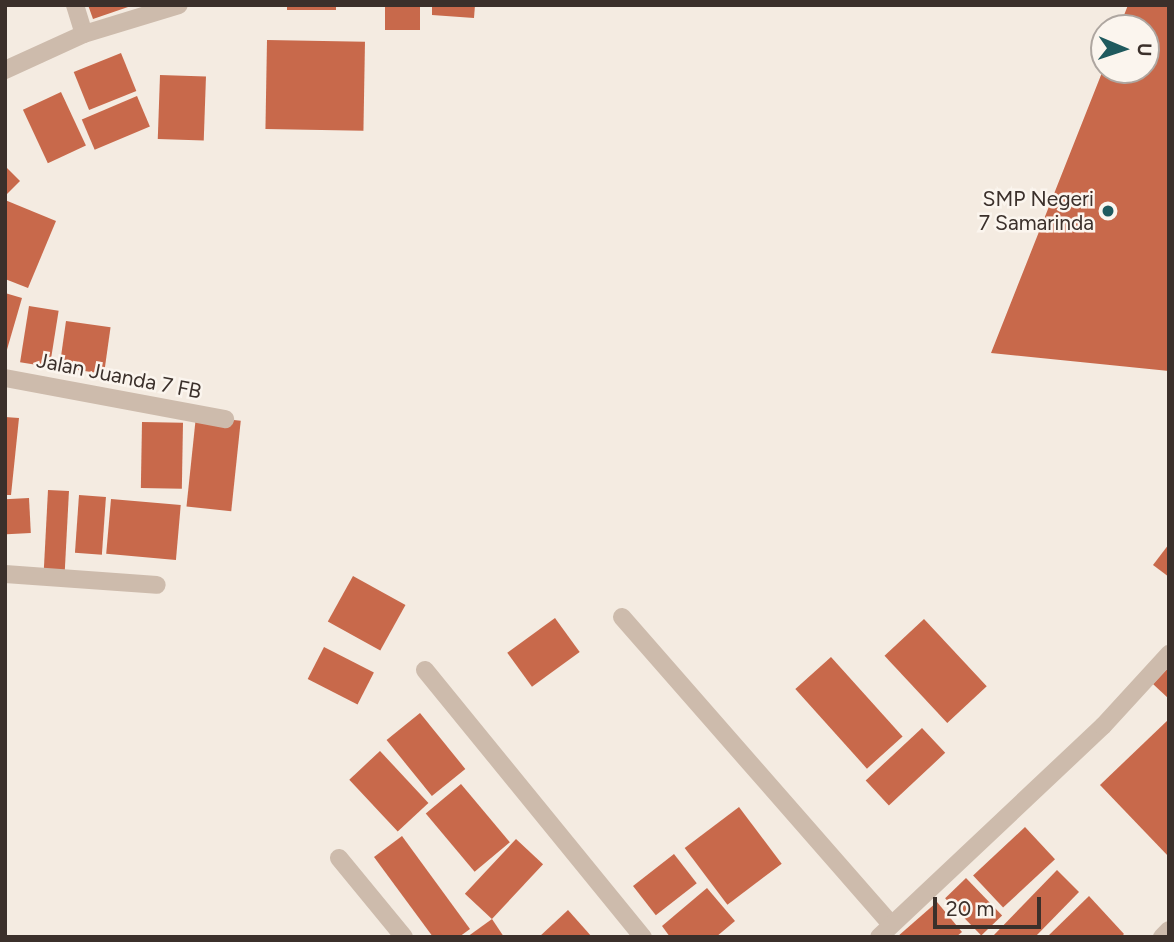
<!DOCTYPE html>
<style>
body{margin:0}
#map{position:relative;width:1174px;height:942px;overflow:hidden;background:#f4ebe1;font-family:Figtree,sans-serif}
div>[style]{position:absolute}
.building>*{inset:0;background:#c8694b;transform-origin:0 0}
.minor>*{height:18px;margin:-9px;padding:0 9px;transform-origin:9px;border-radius:9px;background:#cdbbac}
.dots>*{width:19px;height:19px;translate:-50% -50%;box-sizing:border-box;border:4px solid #fbf5ee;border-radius:50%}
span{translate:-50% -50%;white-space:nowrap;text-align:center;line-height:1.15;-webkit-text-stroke:5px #fbf5ee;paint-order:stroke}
.poi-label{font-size:21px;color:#3b302b}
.right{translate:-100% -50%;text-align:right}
.street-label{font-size:21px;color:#3b302b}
.frame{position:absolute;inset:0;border:7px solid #3b302b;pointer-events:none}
.north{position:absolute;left:1090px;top:14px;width:70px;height:70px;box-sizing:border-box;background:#fbf5ee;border:2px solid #aea6a0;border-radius:50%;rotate:92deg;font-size:19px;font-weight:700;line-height:28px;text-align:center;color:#3b302b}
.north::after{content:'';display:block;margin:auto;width:24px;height:32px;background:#1f5a5e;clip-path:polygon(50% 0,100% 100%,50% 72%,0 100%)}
.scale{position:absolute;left:933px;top:897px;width:108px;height:32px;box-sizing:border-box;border:4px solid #3b302b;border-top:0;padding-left:9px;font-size:21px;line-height:24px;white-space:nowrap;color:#3b302b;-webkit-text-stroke:5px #fbf5ee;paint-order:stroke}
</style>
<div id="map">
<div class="building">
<i style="clip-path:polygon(88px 5px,131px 5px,131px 6px,93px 19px)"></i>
<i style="left:287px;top:5px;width:49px;height:5px"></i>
<i style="left:385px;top:5px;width:35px;height:25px"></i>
<i style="clip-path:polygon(432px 5px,475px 5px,474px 18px,432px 15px)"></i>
<i style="clip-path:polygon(1128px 5px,1169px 5px,1169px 371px,991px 353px,1103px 70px,1146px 70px,1146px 28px,1119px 28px)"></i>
<i style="left:267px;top:40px;width:98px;height:89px;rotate:1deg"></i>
<i style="left:121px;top:53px;width:41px;height:51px;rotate:68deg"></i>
<i style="left:160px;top:75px;width:46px;height:64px;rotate:2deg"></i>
<i style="left:61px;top:92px;width:59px;height:42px;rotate:65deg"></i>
<i style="left:137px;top:96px;width:33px;height:60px;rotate:67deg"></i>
<i style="clip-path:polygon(5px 166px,20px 181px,5px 196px)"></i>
<i style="clip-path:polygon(5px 200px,56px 221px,28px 288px,5px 279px)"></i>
<i style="clip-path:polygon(5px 293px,22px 298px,6px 353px,5px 353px)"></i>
<i style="left:29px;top:306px;width:30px;height:57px;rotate:9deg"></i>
<i style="left:66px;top:321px;width:45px;height:47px;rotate:8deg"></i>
<i style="left:196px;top:416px;width:45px;height:91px;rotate:6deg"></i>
<i style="clip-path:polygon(5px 417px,19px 418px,11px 495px,5px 495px)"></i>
<i style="left:142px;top:422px;width:41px;height:66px;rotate:1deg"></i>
<i style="left:48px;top:490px;width:21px;height:86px;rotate:3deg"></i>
<i style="left:79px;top:495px;width:27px;height:58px;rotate:4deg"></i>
<i style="left:29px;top:498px;width:35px;height:24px;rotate:87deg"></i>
<i style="left:111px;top:499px;width:70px;height:55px;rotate:5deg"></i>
<i style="clip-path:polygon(1169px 544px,1169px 577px,1153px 565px)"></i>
<i style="left:353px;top:576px;width:60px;height:52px;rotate:29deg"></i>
<i style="left:555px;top:618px;width:42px;height:59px;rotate:54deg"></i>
<i style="left:924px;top:619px;width:92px;height:54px;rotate:47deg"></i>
<i style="left:324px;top:647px;width:56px;height:36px;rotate:27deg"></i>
<i style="left:831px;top:657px;width:107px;height:48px;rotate:48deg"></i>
<i style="clip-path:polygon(1169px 667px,1169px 699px,1153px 684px)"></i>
<i style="left:420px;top:713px;width:72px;height:43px;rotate:51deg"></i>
<i style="clip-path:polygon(1169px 719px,1169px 857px,1100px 785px)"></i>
<i style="left:922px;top:728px;width:34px;height:77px;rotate:47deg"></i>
<i style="left:380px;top:751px;width:71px;height:42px;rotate:47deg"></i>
<i style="left:461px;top:784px;width:76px;height:46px;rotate:50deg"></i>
<i style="left:739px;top:807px;width:71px;height:68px;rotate:53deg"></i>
<i style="left:1025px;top:827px;width:44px;height:71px;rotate:47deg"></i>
<i style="clip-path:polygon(402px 836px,470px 929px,459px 937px,433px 937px,374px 857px)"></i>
<i style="left:516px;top:839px;width:37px;height:75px;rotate:43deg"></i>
<i style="left:674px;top:854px;width:37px;height:52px;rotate:52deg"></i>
<i style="clip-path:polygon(1057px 870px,1079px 892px,1035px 937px,992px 937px)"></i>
<i style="left:966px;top:878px;width:52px;height:29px;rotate:46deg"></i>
<i style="clip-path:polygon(707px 888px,735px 921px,716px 937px,670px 937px,662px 926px)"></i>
<i style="clip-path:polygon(1089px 896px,1124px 934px,1121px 937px,1047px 937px)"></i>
<i style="clip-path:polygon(937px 902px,962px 932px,956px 937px,897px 937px)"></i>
<i style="clip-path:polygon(568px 910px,592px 937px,539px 937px)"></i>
<i style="clip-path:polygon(492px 919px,504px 937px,467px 937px)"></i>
</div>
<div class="minor">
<i style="left:75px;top:5px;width:30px;rotate:73deg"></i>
<i style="left:5px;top:70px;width:87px;rotate:-24.5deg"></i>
<i style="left:84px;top:34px;width:99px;rotate:-17deg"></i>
<i style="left:5px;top:378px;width:224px;rotate:10.6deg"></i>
<i style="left:5px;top:574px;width:152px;rotate:4.1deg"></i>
<i style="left:622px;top:617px;width:408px;rotate:48.8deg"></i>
<i style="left:425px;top:670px;width:345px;rotate:50.8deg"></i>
<i style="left:339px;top:858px;width:102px;rotate:50.6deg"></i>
<i style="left:879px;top:937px;width:308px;rotate:-43.3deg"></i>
<i style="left:1103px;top:726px;width:98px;rotate:-47.5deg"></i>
<i style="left:1162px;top:937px;width:10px;rotate:-45deg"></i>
</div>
<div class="dots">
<i style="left:1108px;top:211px;background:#1f5a5e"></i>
</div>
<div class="poi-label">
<span class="right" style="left:1094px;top:211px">SMP Negeri<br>7 Samarinda</span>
</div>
<div class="street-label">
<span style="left:119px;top:376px;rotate:11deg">Jalan Juanda 7 FB</span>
</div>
<div class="frame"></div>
<div class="north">U</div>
<div class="scale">20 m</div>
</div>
